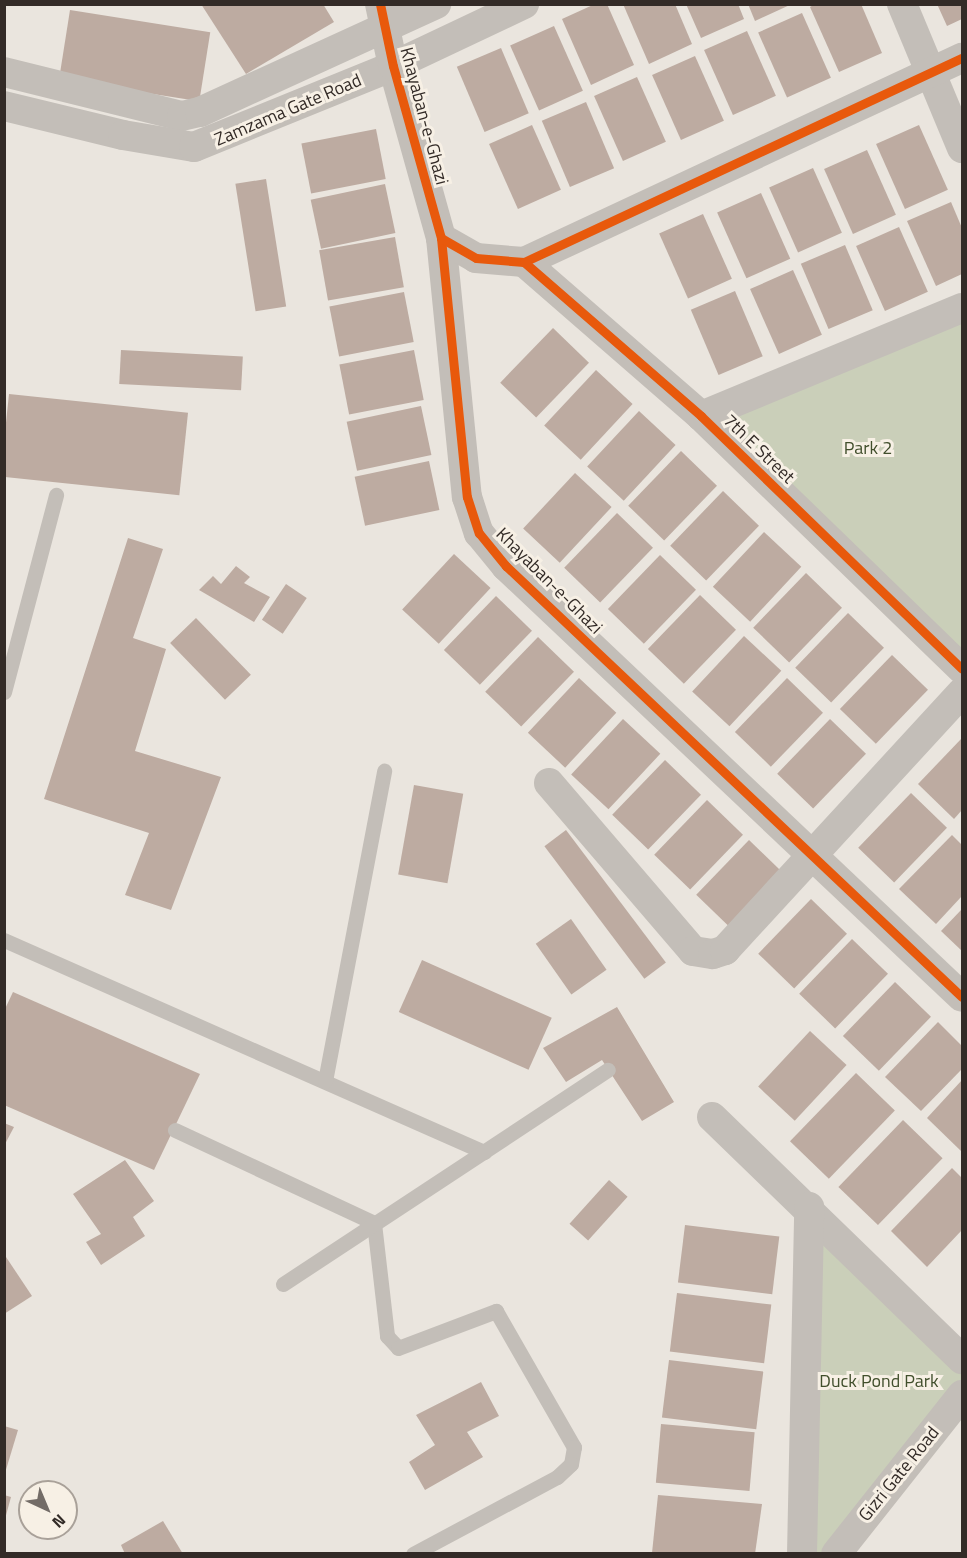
<!DOCTYPE html>
<style>
body{margin:0}
#map{position:relative;width:967px;height:1558px;overflow:hidden;background:#eae5de;font-family:"Titillium Web",sans-serif}
div>[style]{position:absolute}
.green>*{inset:0;background:#cacfb9}
.building>*{inset:0;background:#bdaba1;transform-origin:0 0}
.lane>*{height:15px;margin:-7.5px;padding:0 7.5px;transform-origin:7.5px;border-radius:7.5px;background:#c3beb8}
.street>*{height:30px;margin:-15px;padding:0 15px;transform-origin:15px;border-radius:15px;background:#c3beb8}
.cycleway>*{height:9px;margin:-4.5px;padding:0 4.5px;transform-origin:4.5px;border-radius:4.5px;background:#e8590c}
span{translate:-50% -50%;white-space:nowrap;text-align:center;line-height:1.15;-webkit-text-stroke:6px #f7f0e5;paint-order:stroke}
.street-label{font-size:18px;color:#332b27}
.park-label{font-size:18px;color:#414f2c}
.frame{position:absolute;inset:0;border:6px solid #332b27;pointer-events:none}
.north{position:absolute;left:18px;top:1480px;width:60px;height:60px;box-sizing:border-box;background:#f7f0e5;border:2px solid #a9a199;border-radius:50%;rotate:136deg;font-size:16px;font-weight:700;line-height:24px;text-align:center;color:#332b27}
.north::after{content:'';display:block;margin:auto;width:21px;height:27px;background:#736c67;clip-path:polygon(50% 0,100% 100%,50% 72%,0 100%)}
</style>
<div id="map">
<div class="green">
<i style="clip-path:polygon(962px 307px,962px 670px,701px 416px)"></i>
<i style="clip-path:polygon(809px 1207px,962px 1359px,962px 1395px,837px 1553px,802px 1554px)"></i>
</div>
<div class="building">
<i style="clip-path:polygon(201px 4px,323px 4px,334px 22px,246px 74px)"></i>
<i style="clip-path:polygon(595px 4px,607px 4px,634px 65px,591px 85px,562px 19px)"></i>
<i style="clip-path:polygon(623px 4px,675px 4px,692px 44px,649px 64px)"></i>
<i style="clip-path:polygon(686px 4px,738px 4px,744px 19px,701px 38px)"></i>
<i style="clip-path:polygon(748px 4px,792px 4px,755px 21px)"></i>
<i style="clip-path:polygon(815px 4px,861px 4px,882px 53px,839px 72px,810px 7px)"></i>
<i style="clip-path:polygon(937px 4px,962px 4px,962px 19px,947px 26px)"></i>
<i style="left:70px;top:10px;width:142px;height:70px;rotate:9deg"></i>
<i style="left:802px;top:13px;width:71px;height:48px;rotate:66deg"></i>
<i style="left:554px;top:26px;width:71px;height:48px;rotate:66deg"></i>
<i style="left:747px;top:31px;width:71px;height:47px;rotate:66deg"></i>
<i style="left:501px;top:48px;width:71px;height:48px;rotate:67deg"></i>
<i style="left:695px;top:56px;width:71px;height:47px;rotate:66deg"></i>
<i style="left:637px;top:77px;width:71px;height:47px;rotate:66deg"></i>
<i style="left:586px;top:102px;width:72px;height:48px;rotate:67deg"></i>
<i style="left:532px;top:125px;width:71px;height:47px;rotate:66deg"></i>
<i style="left:919px;top:125px;width:71px;height:47px;rotate:66deg"></i>
<i style="left:376px;top:129px;width:51px;height:76px;rotate:79deg"></i>
<i style="left:867px;top:150px;width:71px;height:47px;rotate:66deg"></i>
<i style="left:813px;top:168px;width:71px;height:48px;rotate:66deg"></i>
<i style="left:266px;top:179px;width:129px;height:31px;rotate:81deg"></i>
<i style="left:385px;top:184px;width:50px;height:76px;rotate:78deg"></i>
<i style="left:761px;top:193px;width:72px;height:48px;rotate:66deg"></i>
<i style="clip-path:polygon(951px 202px,962px 228px,962px 274px,936px 286px,907px 221px)"></i>
<i style="left:703px;top:214px;width:71px;height:48px;rotate:66deg"></i>
<i style="left:899px;top:227px;width:71px;height:47px;rotate:66deg"></i>
<i style="left:395px;top:237px;width:51px;height:77px;rotate:80deg"></i>
<i style="left:845px;top:245px;width:71px;height:48px;rotate:67deg"></i>
<i style="left:793px;top:270px;width:71px;height:47px;rotate:66deg"></i>
<i style="left:735px;top:291px;width:71px;height:48px;rotate:67deg"></i>
<i style="left:404px;top:292px;width:51px;height:76px;rotate:79deg"></i>
<i style="left:553px;top:328px;width:50px;height:76px;rotate:44deg"></i>
<i style="left:121px;top:350px;width:122px;height:34px;rotate:3deg"></i>
<i style="left:414px;top:350px;width:51px;height:76px;rotate:79deg"></i>
<i style="left:596px;top:370px;width:50px;height:76px;rotate:43deg"></i>
<i style="left:9px;top:394px;width:180px;height:83px;rotate:6deg"></i>
<i style="left:421px;top:406px;width:50px;height:76px;rotate:78deg"></i>
<i style="left:639px;top:411px;width:50px;height:76px;rotate:43deg"></i>
<i style="left:681px;top:451px;width:50px;height:76px;rotate:44deg"></i>
<i style="left:429px;top:461px;width:50px;height:76px;rotate:78deg"></i>
<i style="left:575px;top:473px;width:50px;height:76px;rotate:43deg"></i>
<i style="left:723px;top:491px;width:50px;height:76px;rotate:44deg"></i>
<i style="left:617px;top:513px;width:50px;height:76px;rotate:44deg"></i>
<i style="left:764px;top:532px;width:51px;height:75px;rotate:43deg"></i>
<i style="clip-path:polygon(128px 538px,163px 549px,133px 638px,166px 649px,135px 751px,221px 777px,171px 910px,125px 895px,149px 833px,44px 799px)"></i>
<i style="left:454px;top:554px;width:50px;height:76px;rotate:43deg"></i>
<i style="left:660px;top:555px;width:50px;height:75px;rotate:44deg"></i>
<i style="clip-path:polygon(236px 566px,250px 577px,244px 583px,270px 597px,254px 622px,199px 590px,213px 576px,221px 584px)"></i>
<i style="left:806px;top:573px;width:50px;height:76px;rotate:44deg"></i>
<i style="left:286px;top:584px;width:25px;height:43px;rotate:34deg"></i>
<i style="left:700px;top:595px;width:50px;height:75px;rotate:44deg"></i>
<i style="left:496px;top:596px;width:50px;height:75px;rotate:44deg"></i>
<i style="left:848px;top:613px;width:50px;height:76px;rotate:44deg"></i>
<i style="left:196px;top:618px;width:79px;height:36px;rotate:46deg"></i>
<i style="left:744px;top:636px;width:51px;height:76px;rotate:43deg"></i>
<i style="left:538px;top:637px;width:50px;height:76px;rotate:44deg"></i>
<i style="left:892px;top:655px;width:50px;height:75px;rotate:44deg"></i>
<i style="left:579px;top:678px;width:51px;height:75px;rotate:43deg"></i>
<i style="left:787px;top:678px;width:50px;height:75px;rotate:44deg"></i>
<i style="left:623px;top:719px;width:51px;height:76px;rotate:43deg"></i>
<i style="left:830px;top:719px;width:50px;height:76px;rotate:44deg"></i>
<i style="clip-path:polygon(962px 738px,962px 810px,954px 819px,918px 784px)"></i>
<i style="left:665px;top:760px;width:50px;height:76px;rotate:44deg"></i>
<i style="left:414px;top:785px;width:50px;height:91px;rotate:10deg"></i>
<i style="left:911px;top:793px;width:50px;height:76px;rotate:44deg"></i>
<i style="left:707px;top:800px;width:50px;height:76px;rotate:44deg"></i>
<i style="left:566px;top:830px;width:166px;height:27px;rotate:53deg"></i>
<i style="clip-path:polygon(952px 835px,962px 845px,962px 896px,936px 924px,899px 889px)"></i>
<i style="left:749px;top:840px;width:50px;height:76px;rotate:44deg"></i>
<i style="left:811px;top:899px;width:50px;height:76px;rotate:44deg"></i>
<i style="clip-path:polygon(962px 909px,962px 951px,941px 931px)"></i>
<i style="left:571px;top:919px;width:62px;height:43px;rotate:55deg"></i>
<i style="left:852px;top:939px;width:50px;height:76px;rotate:44deg"></i>
<i style="left:422px;top:960px;width:142px;height:57px;rotate:24deg"></i>
<i style="left:895px;top:982px;width:50px;height:75px;rotate:44deg"></i>
<i style="clip-path:polygon(13px 992px,200px 1074px,154px 1170px,4px 1105px,4px 1011px)"></i>
<i style="clip-path:polygon(617px 1007px,674px 1102px,642px 1121px,602px 1060px,566px 1082px,543px 1048px)"></i>
<i style="clip-path:polygon(938px 1022px,962px 1046px,962px 1069px,921px 1111px,885px 1077px)"></i>
<i style="left:810px;top:1031px;width:50px;height:76px;rotate:43deg"></i>
<i style="left:856px;top:1073px;width:54px;height:95px;rotate:44deg"></i>
<i style="clip-path:polygon(962px 1080px,962px 1152px,927px 1118px)"></i>
<i style="left:903px;top:1120px;width:55px;height:93px;rotate:44deg"></i>
<i style="clip-path:polygon(4px 1123px,14px 1127px,4px 1146px)"></i>
<i style="clip-path:polygon(125px 1160px,154px 1201px,133px 1217px,145px 1236px,101px 1265px,86px 1242px,101px 1234px,73px 1194px)"></i>
<i style="clip-path:polygon(952px 1168px,962px 1178px,962px 1230px,927px 1267px,891px 1231px)"></i>
<i style="left:609px;top:1180px;width:25px;height:59px;rotate:42deg"></i>
<i style="left:685px;top:1225px;width:95px;height:58px;rotate:7deg"></i>
<i style="clip-path:polygon(4px 1254px,32px 1296px,4px 1314px)"></i>
<i style="left:677px;top:1293px;width:95px;height:59px;rotate:7deg"></i>
<i style="left:669px;top:1360px;width:95px;height:58px;rotate:7deg"></i>
<i style="clip-path:polygon(481px 1382px,499px 1416px,467px 1432px,483px 1457px,425px 1490px,409px 1462px,435px 1445px,416px 1415px)"></i>
<i style="left:661px;top:1424px;width:94px;height:59px;rotate:5deg"></i>
<i style="clip-path:polygon(4px 1426px,18px 1430px,5px 1473px,4px 1472px)"></i>
<i style="clip-path:polygon(4px 1495px,11px 1497px,5px 1519px,4px 1519px)"></i>
<i style="clip-path:polygon(658px 1495px,762px 1504px,755px 1554px,652px 1553px)"></i>
<i style="clip-path:polygon(163px 1521px,183px 1554px,125px 1554px,121px 1545px)"></i>
</div>
<div class="lane">
<i style="left:4px;top:692px;width:204px;rotate:-75.2deg"></i>
<i style="left:4px;top:940px;width:525px;rotate:23.83deg"></i>
<i style="left:325px;top:1081px;width:316px;rotate:-79.2deg"></i>
<i style="left:175px;top:1130px;width:220px;rotate:25deg"></i>
<i style="left:374px;top:1223px;width:114px;rotate:83.4deg"></i>
<i style="left:387px;top:1336px;width:16px;rotate:47deg"></i>
<i style="left:398px;top:1348px;width:105px;rotate:-20.7deg"></i>
<i style="left:496px;top:1311px;width:157px;rotate:60.2deg"></i>
<i style="left:574px;top:1447px;width:17px;rotate:100deg"></i>
<i style="left:571px;top:1464px;width:19px;rotate:137deg"></i>
<i style="left:557px;top:1477px;width:163px;rotate:151.9deg"></i>
<i style="left:283px;top:1284px;width:389px;rotate:-33.4deg"></i>
</div>
<div class="street">
<i style="left:380px;top:4px;width:63px;rotate:78.2deg"></i>
<i style="left:393px;top:66px;width:179px;rotate:74.4deg"></i>
<i style="left:441px;top:238px;width:260px;rotate:84.3deg"></i>
<i style="left:467px;top:497px;width:38px;rotate:72deg"></i>
<i style="left:479px;top:533px;width:43px;rotate:50.7deg"></i>
<i style="left:506px;top:566px;width:627px;rotate:43.39deg"></i>
<i style="left:902px;top:4px;width:156px;rotate:67.4deg"></i>
<i style="left:4px;top:72px;width:183px;rotate:13.9deg"></i>
<i style="left:182px;top:116px;width:18px;rotate:-13deg"></i>
<i style="left:200px;top:112px;width:260px;rotate:-24.6deg"></i>
<i style="left:4px;top:106px;width:122px;rotate:13.7deg"></i>
<i style="left:123px;top:135px;width:72px;rotate:9.6deg"></i>
<i style="left:194px;top:147px;width:215px;rotate:-22.1deg"></i>
<i style="left:393px;top:66px;width:145px;rotate:-25.3deg"></i>
<i style="left:441px;top:238px;width:40px;rotate:29.7deg"></i>
<i style="left:476px;top:258px;width:48px;rotate:4.8deg"></i>
<i style="left:524px;top:262px;width:483px;rotate:-25deg"></i>
<i style="left:524px;top:262px;width:235px;rotate:41deg"></i>
<i style="left:701px;top:416px;width:363px;rotate:44.1deg"></i>
<i style="left:701px;top:416px;width:282px;rotate:-22.5deg"></i>
<i style="left:549px;top:783px;width:221px;rotate:49.4deg"></i>
<i style="left:693px;top:951px;width:20px;rotate:9deg"></i>
<i style="left:713px;top:954px;width:13px;rotate:-18deg"></i>
<i style="left:725px;top:950px;width:350px;rotate:-47.4deg"></i>
<i style="left:712px;top:1117px;width:348px;rotate:44.1deg"></i>
<i style="left:802px;top:1554px;width:347px;rotate:-88.8deg"></i>
<i style="left:836px;top:1554px;width:203px;rotate:-51.6deg"></i>
</div>
<div class="cycleway">
<i style="left:380px;top:4px;width:63px;rotate:78.2deg"></i>
<i style="left:393px;top:66px;width:179px;rotate:74.4deg"></i>
<i style="left:441px;top:238px;width:260px;rotate:84.3deg"></i>
<i style="left:467px;top:497px;width:38px;rotate:72deg"></i>
<i style="left:479px;top:533px;width:43px;rotate:50.7deg"></i>
<i style="left:506px;top:566px;width:627px;rotate:43.39deg"></i>
<i style="left:441px;top:238px;width:40px;rotate:29.7deg"></i>
<i style="left:476px;top:258px;width:48px;rotate:4.8deg"></i>
<i style="left:524px;top:262px;width:483px;rotate:-25deg"></i>
<i style="left:524px;top:262px;width:235px;rotate:41deg"></i>
<i style="left:701px;top:416px;width:363px;rotate:44.1deg"></i>
</div>
<div class="street-label">
<span style="left:288px;top:110px;rotate:-23deg">Zamzama Gate Road</span>
<span style="left:424px;top:116px;rotate:75deg">Khayaban-e-Ghazi</span>
<span style="left:759px;top:449px;rotate:44deg">7th E Street</span>
<span style="left:549px;top:581px;rotate:45deg">Khayaban-e-Ghazi</span>
<span style="left:899px;top:1474px;rotate:-51deg">Gizri Gate Road</span>
</div>
<div class="park-label">
<span style="left:868px;top:448px">Park 2</span>
<span style="left:879px;top:1381px">Duck Pond Park</span>
</div>
<div class="frame"></div>
<div class="north">N</div>
</div>
